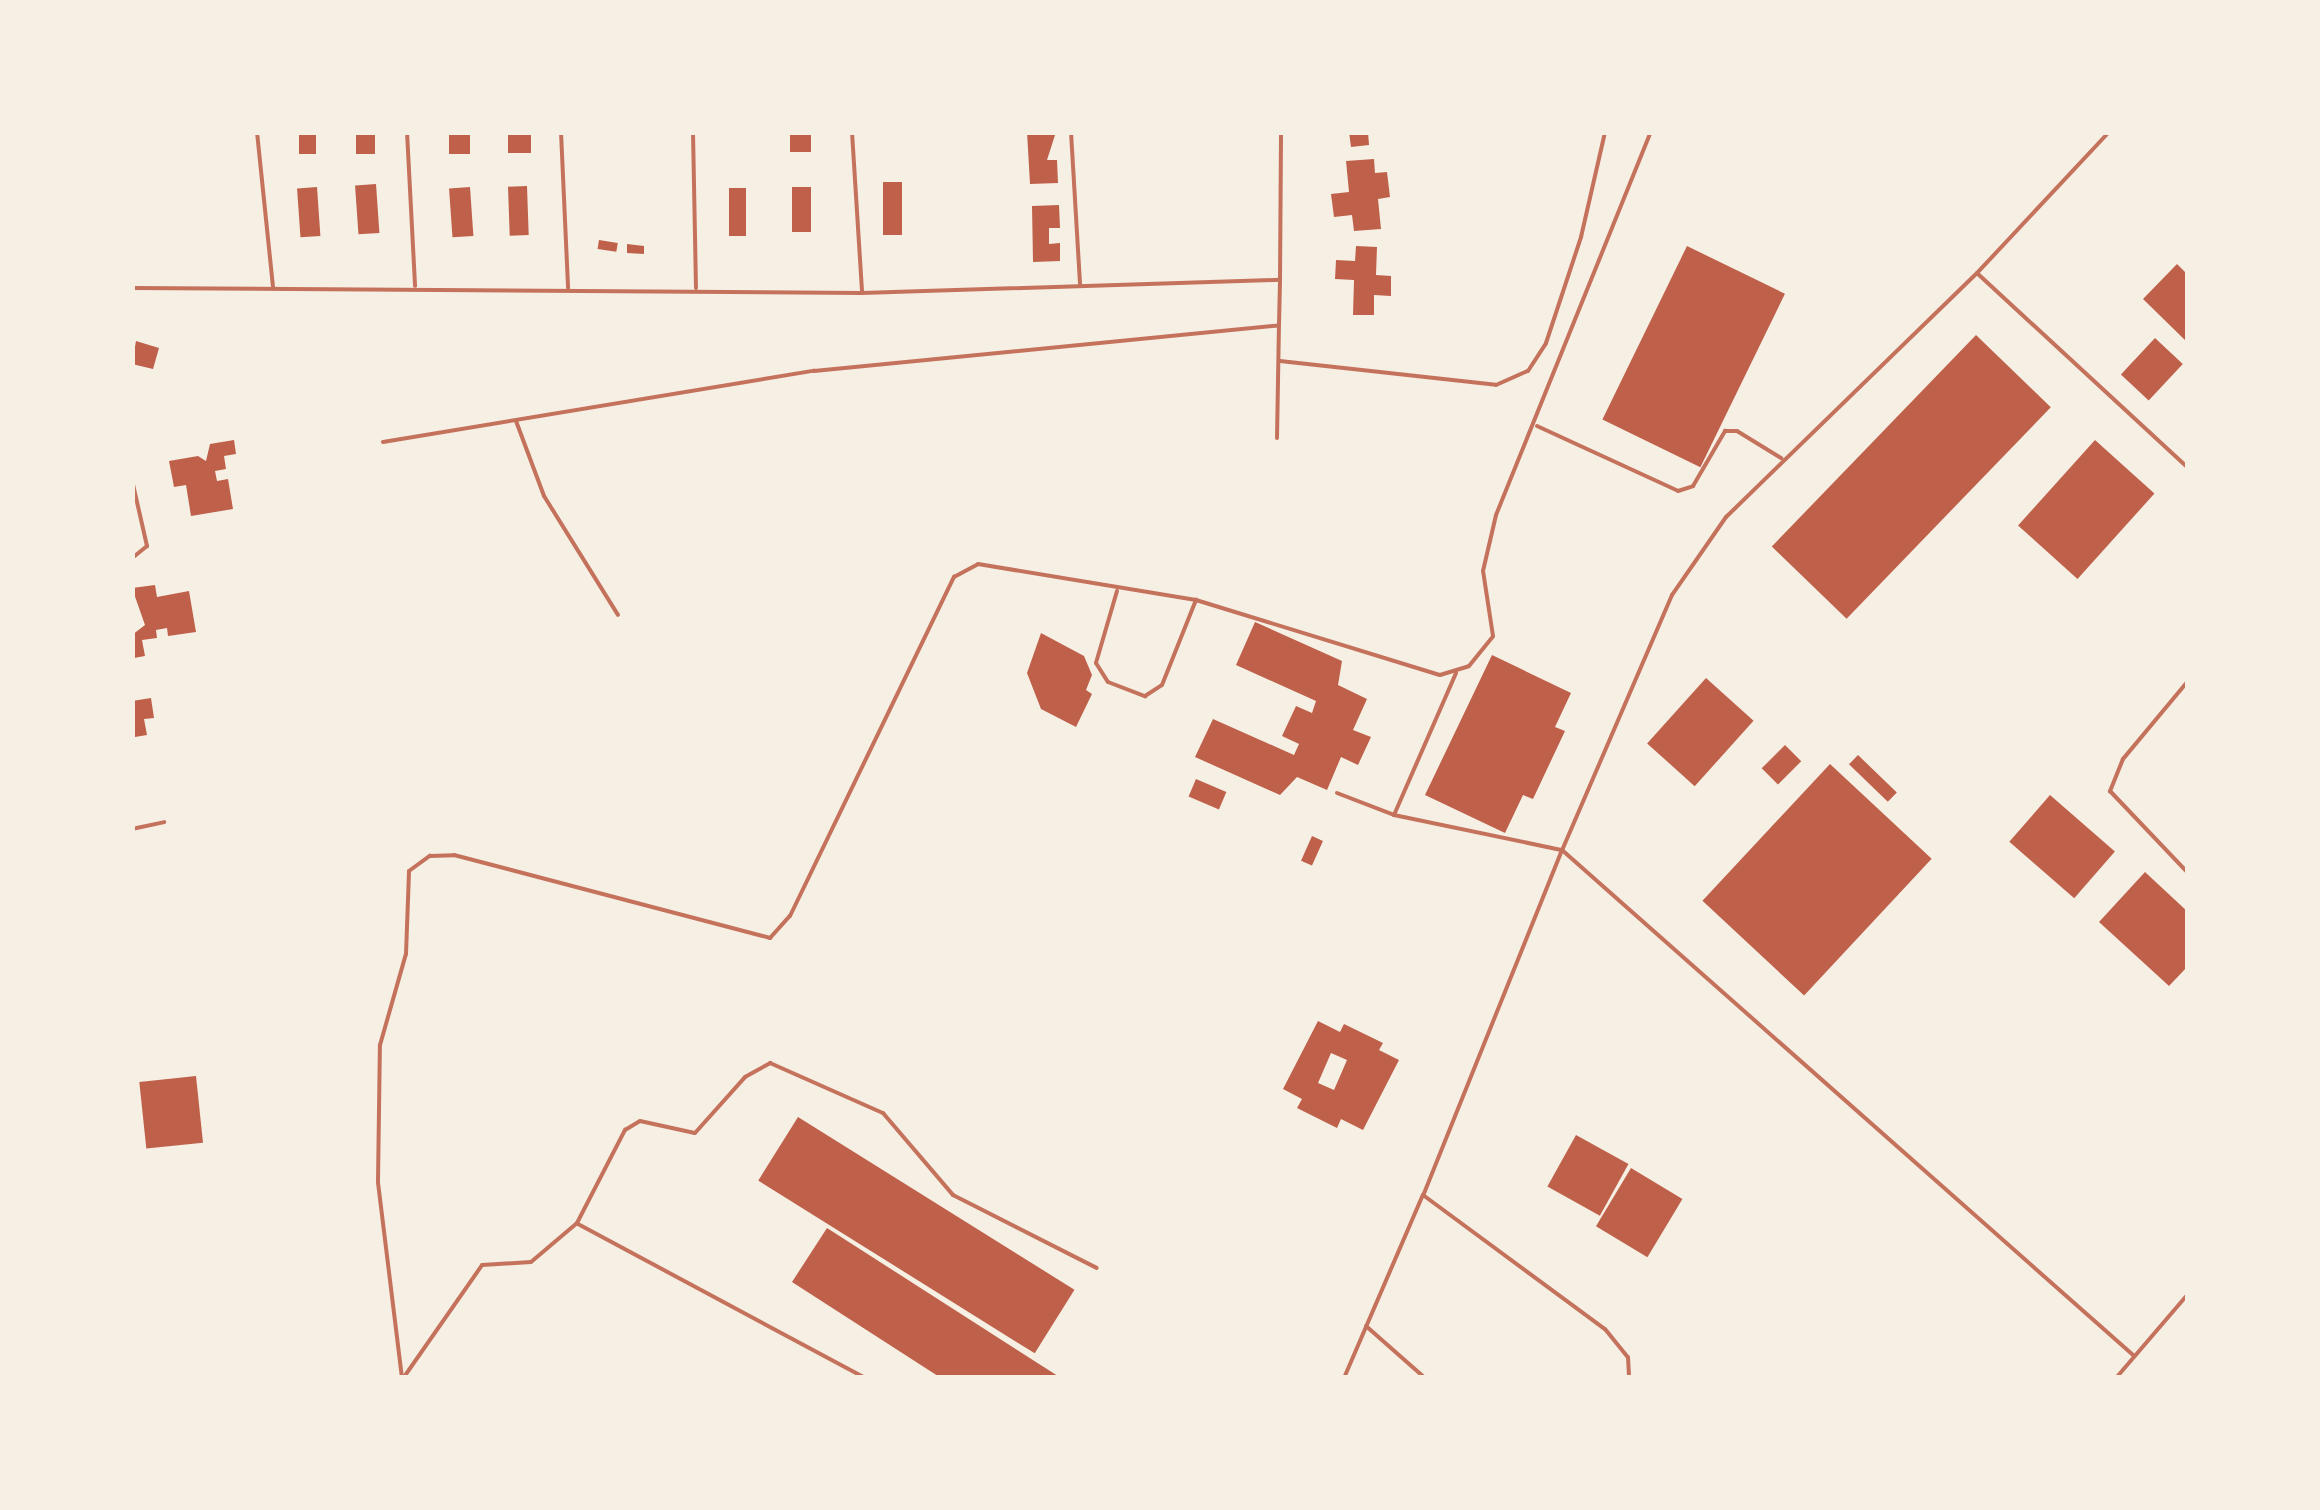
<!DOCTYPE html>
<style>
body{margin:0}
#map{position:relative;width:2320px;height:1510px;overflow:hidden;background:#f6efe4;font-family:Jost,sans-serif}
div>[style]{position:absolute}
.building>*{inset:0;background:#bf614a;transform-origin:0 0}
.service>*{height:4px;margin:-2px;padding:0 2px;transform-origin:2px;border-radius:2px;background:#c5725c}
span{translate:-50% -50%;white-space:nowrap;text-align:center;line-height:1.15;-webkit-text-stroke:10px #f6efe4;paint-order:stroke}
.frame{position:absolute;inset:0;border:135px solid #f6efe4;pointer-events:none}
</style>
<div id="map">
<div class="building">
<i style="left:299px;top:132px;width:17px;height:22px"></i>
<i style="left:356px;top:132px;width:19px;height:22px"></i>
<i style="left:449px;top:132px;width:21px;height:22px"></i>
<i style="left:508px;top:132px;width:23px;height:21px"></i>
<i style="left:790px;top:132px;width:21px;height:20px"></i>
<i style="clip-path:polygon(1027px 132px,1056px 132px,1047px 160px,1057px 160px,1058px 183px,1030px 184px)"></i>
<i style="clip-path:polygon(1349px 132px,1368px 132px,1369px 145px,1351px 147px)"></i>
<i style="clip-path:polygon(1374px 159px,1375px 173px,1387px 172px,1390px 197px,1378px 199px,1381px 229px,1354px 231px,1352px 215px,1334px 217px,1331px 194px,1349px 192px,1346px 161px)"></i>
<i style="left:883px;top:182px;width:19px;height:53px"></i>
<i style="left:376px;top:184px;width:49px;height:21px;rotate:86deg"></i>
<i style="left:527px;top:186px;width:49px;height:19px;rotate:88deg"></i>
<i style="left:317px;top:187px;width:49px;height:20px;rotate:86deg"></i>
<i style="left:470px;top:187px;width:49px;height:21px;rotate:86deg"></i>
<i style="left:792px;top:187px;width:19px;height:45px"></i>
<i style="left:729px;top:188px;width:17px;height:48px"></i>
<i style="clip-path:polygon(1059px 205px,1060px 228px,1049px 228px,1049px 244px,1060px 243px,1060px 261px,1033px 262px,1032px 206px)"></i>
<i style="left:599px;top:240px;width:19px;height:9px;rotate:9deg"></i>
<i style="clip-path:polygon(627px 244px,644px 246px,644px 254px,627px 253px)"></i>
<i style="clip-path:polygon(1356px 246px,1377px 247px,1376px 275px,1391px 276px,1391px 296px,1374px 295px,1374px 315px,1353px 315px,1354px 280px,1335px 279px,1336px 260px,1355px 261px)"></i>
<i style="left:1687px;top:246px;width:109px;height:193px;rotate:26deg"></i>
<i style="clip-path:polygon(2177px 264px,2188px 275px,2188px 343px,2143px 299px)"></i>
<i style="left:1976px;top:335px;width:104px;height:294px;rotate:44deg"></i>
<i style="left:2155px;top:338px;width:38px;height:50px;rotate:43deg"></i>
<i style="clip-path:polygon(136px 341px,159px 348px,153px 369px,132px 364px)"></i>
<i style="clip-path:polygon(234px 440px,236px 454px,224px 456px,226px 469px,215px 471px,217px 481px,228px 479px,233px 509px,191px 516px,186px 485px,174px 487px,169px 461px,198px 456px,206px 461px,210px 444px)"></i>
<i style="left:2095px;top:440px;width:80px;height:115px;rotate:42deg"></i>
<i style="clip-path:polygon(155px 585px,157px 597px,189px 591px,196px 632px,168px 636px,167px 628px,156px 630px,157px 638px,142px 640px,145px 656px,134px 658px,132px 635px,145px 625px,132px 588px)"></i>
<i style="clip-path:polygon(1255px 622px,1342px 661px,1338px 685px,1367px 699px,1353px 730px,1371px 737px,1358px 765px,1341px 757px,1327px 790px,1297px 777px,1280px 795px,1195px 757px,1213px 719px,1294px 755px,1299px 744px,1282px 736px,1296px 706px,1312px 713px,1316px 701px,1236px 665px)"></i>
<i style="clip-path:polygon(1041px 633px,1084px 656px,1092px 675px,1086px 690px,1092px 694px,1076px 727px,1041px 709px,1027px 673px)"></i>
<i style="clip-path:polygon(1492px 655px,1571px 693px,1555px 727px,1565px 731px,1533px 799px,1523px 795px,1505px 833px,1425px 795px)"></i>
<i style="left:1706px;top:678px;width:64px;height:88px;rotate:42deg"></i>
<i style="clip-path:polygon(151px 698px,154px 718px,144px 719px,147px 735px,135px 737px,132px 745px,132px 701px)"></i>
<i style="left:1785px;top:745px;width:23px;height:33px;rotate:45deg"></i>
<i style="left:1858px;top:755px;width:54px;height:13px;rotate:44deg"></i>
<i style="left:1830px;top:764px;width:139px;height:187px;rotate:43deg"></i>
<i style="left:1196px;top:779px;width:33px;height:19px;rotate:23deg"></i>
<i style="left:2050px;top:795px;width:86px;height:62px;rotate:41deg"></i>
<i style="left:1312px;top:836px;width:12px;height:27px;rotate:24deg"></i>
<i style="clip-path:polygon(2145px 872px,2188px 912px,2188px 966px,2169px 986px,2099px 922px)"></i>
<i style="clip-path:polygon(evenodd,1318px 1021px,1340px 1032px,1344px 1024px,1383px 1043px,1379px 1050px,1399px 1060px,1363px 1130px,1341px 1119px,1337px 1128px,1297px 1108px,1302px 1099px,1283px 1089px,1318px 1021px,1331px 1053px,1347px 1060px,1334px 1090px,1318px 1083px,1331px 1053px)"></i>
<i style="left:196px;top:1076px;width:67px;height:57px;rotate:84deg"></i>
<i style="left:798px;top:1117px;width:326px;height:75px;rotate:32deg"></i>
<i style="left:1576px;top:1135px;width:60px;height:59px;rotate:29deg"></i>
<i style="left:1631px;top:1168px;width:60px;height:68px;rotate:31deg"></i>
<i style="clip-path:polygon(827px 1228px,1061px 1378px,941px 1378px,792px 1282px)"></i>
</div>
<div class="service">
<i style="left:257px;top:132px;width:157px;rotate:84.1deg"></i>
<i style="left:407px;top:132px;width:154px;rotate:87deg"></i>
<i style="left:561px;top:132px;width:156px;rotate:87.4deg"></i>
<i style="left:693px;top:132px;width:156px;rotate:88.9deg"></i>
<i style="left:852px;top:132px;width:161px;rotate:86.4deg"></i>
<i style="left:1071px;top:132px;width:153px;rotate:86.6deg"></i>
<i style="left:2109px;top:132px;width:193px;rotate:133.1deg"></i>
<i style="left:1977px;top:273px;width:350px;rotate:135.8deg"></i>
<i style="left:1726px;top:517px;width:95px;rotate:124.7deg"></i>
<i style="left:1672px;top:595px;width:278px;rotate:113.3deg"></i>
<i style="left:1562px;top:850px;width:762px;rotate:41.49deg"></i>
<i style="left:1978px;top:274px;width:286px;rotate:42.7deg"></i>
<i style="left:132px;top:288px;width:730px;rotate:0.39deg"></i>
<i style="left:862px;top:293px;width:418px;rotate:-1.8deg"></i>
<i style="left:1280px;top:280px;width:148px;rotate:-89.6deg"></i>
<i style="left:1280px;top:361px;width:217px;rotate:6.3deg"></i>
<i style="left:1496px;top:385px;width:35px;rotate:-24deg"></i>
<i style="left:1528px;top:371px;width:33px;rotate:-57deg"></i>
<i style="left:1546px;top:343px;width:112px;rotate:-71.7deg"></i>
<i style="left:1581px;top:237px;width:108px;rotate:-77.1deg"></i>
<i style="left:516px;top:421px;width:80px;rotate:69.5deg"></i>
<i style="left:544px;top:496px;width:140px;rotate:58.1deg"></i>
<i style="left:1537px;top:426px;width:155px;rotate:24.7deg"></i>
<i style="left:1678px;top:491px;width:16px;rotate:-18deg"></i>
<i style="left:1693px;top:486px;width:64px;rotate:-59.8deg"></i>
<i style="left:1725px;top:431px;width:12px"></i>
<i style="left:1737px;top:431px;width:52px;rotate:31.5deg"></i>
<i style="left:1277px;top:438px;width:113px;rotate:-89deg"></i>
<i style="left:383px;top:442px;width:437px;rotate:-9.4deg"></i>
<i style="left:814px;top:371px;width:467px;rotate:-5.6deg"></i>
<i style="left:1279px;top:325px;width:45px;rotate:-88.7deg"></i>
<i style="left:132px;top:480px;width:68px;rotate:77.2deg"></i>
<i style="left:147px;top:546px;width:19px;rotate:141deg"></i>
<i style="left:1117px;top:591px;width:75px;rotate:106.3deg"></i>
<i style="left:1096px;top:663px;width:22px;rotate:58deg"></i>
<i style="left:1108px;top:682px;width:40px;rotate:21deg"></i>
<i style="left:1145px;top:696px;width:20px;rotate:-33deg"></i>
<i style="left:1162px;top:685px;width:92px;rotate:-68.2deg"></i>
<i style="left:2188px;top:681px;width:102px;rotate:129.8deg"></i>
<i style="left:2123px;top:759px;width:35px;rotate:112deg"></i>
<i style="left:2110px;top:791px;width:113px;rotate:46.4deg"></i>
<i style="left:1337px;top:793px;width:61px;rotate:21.1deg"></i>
<i style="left:1394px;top:815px;width:172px;rotate:11.8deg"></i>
<i style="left:1562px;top:850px;width:372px;rotate:111.9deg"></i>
<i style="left:1423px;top:1195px;width:226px;rotate:36.4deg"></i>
<i style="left:1605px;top:1329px;width:36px;rotate:51deg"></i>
<i style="left:1628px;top:1357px;width:21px;rotate:87deg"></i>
<i style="left:1394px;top:815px;width:155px;rotate:-66.4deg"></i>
<i style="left:132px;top:829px;width:33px;rotate:-12deg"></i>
<i style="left:578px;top:1224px;width:326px;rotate:28.2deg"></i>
<i style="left:1366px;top:1326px;width:79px;rotate:41.4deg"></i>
<i style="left:404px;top:1377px;width:136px;rotate:-55.1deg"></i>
<i style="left:482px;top:1265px;width:49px;rotate:-3.5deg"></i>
<i style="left:531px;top:1262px;width:60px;rotate:-40.3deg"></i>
<i style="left:577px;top:1223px;width:105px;rotate:-62.7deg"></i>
<i style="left:625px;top:1130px;width:17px;rotate:-31deg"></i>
<i style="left:640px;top:1121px;width:56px;rotate:12.3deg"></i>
<i style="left:695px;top:1133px;width:75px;rotate:-48.2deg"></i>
<i style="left:745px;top:1077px;width:29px;rotate:-29deg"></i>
<i style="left:770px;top:1063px;width:124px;rotate:23.9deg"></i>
<i style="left:883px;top:1113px;width:108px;rotate:49.5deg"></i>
<i style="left:953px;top:1195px;width:161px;rotate:26.9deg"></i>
<i style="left:402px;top:1378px;width:197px;rotate:-97deg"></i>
<i style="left:378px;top:1182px;width:137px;rotate:-89.2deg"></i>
<i style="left:380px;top:1045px;width:95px;rotate:-74.1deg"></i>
<i style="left:406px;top:954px;width:83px;rotate:-87.9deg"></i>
<i style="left:409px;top:871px;width:26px;rotate:-36deg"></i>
<i style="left:430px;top:856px;width:24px;rotate:-2deg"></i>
<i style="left:454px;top:855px;width:327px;rotate:14.7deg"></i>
<i style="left:770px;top:938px;width:30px;rotate:-48deg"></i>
<i style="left:790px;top:916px;width:377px;rotate:-64.2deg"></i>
<i style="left:954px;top:577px;width:27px;rotate:-28deg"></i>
<i style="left:978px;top:564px;width:221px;rotate:9.4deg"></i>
<i style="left:1196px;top:600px;width:255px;rotate:17.1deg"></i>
<i style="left:1440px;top:675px;width:30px;rotate:-17deg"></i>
<i style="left:1469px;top:666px;width:38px;rotate:-51deg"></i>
<i style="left:1493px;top:636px;width:66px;rotate:-98.7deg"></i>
<i style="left:1483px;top:571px;width:57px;rotate:-76.9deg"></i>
<i style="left:1496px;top:515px;width:413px;rotate:-68deg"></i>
<i style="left:1344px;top:1378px;width:199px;rotate:-66.7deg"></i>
<i style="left:2116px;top:1378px;width:111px;rotate:-49.4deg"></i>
</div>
<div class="frame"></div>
</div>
